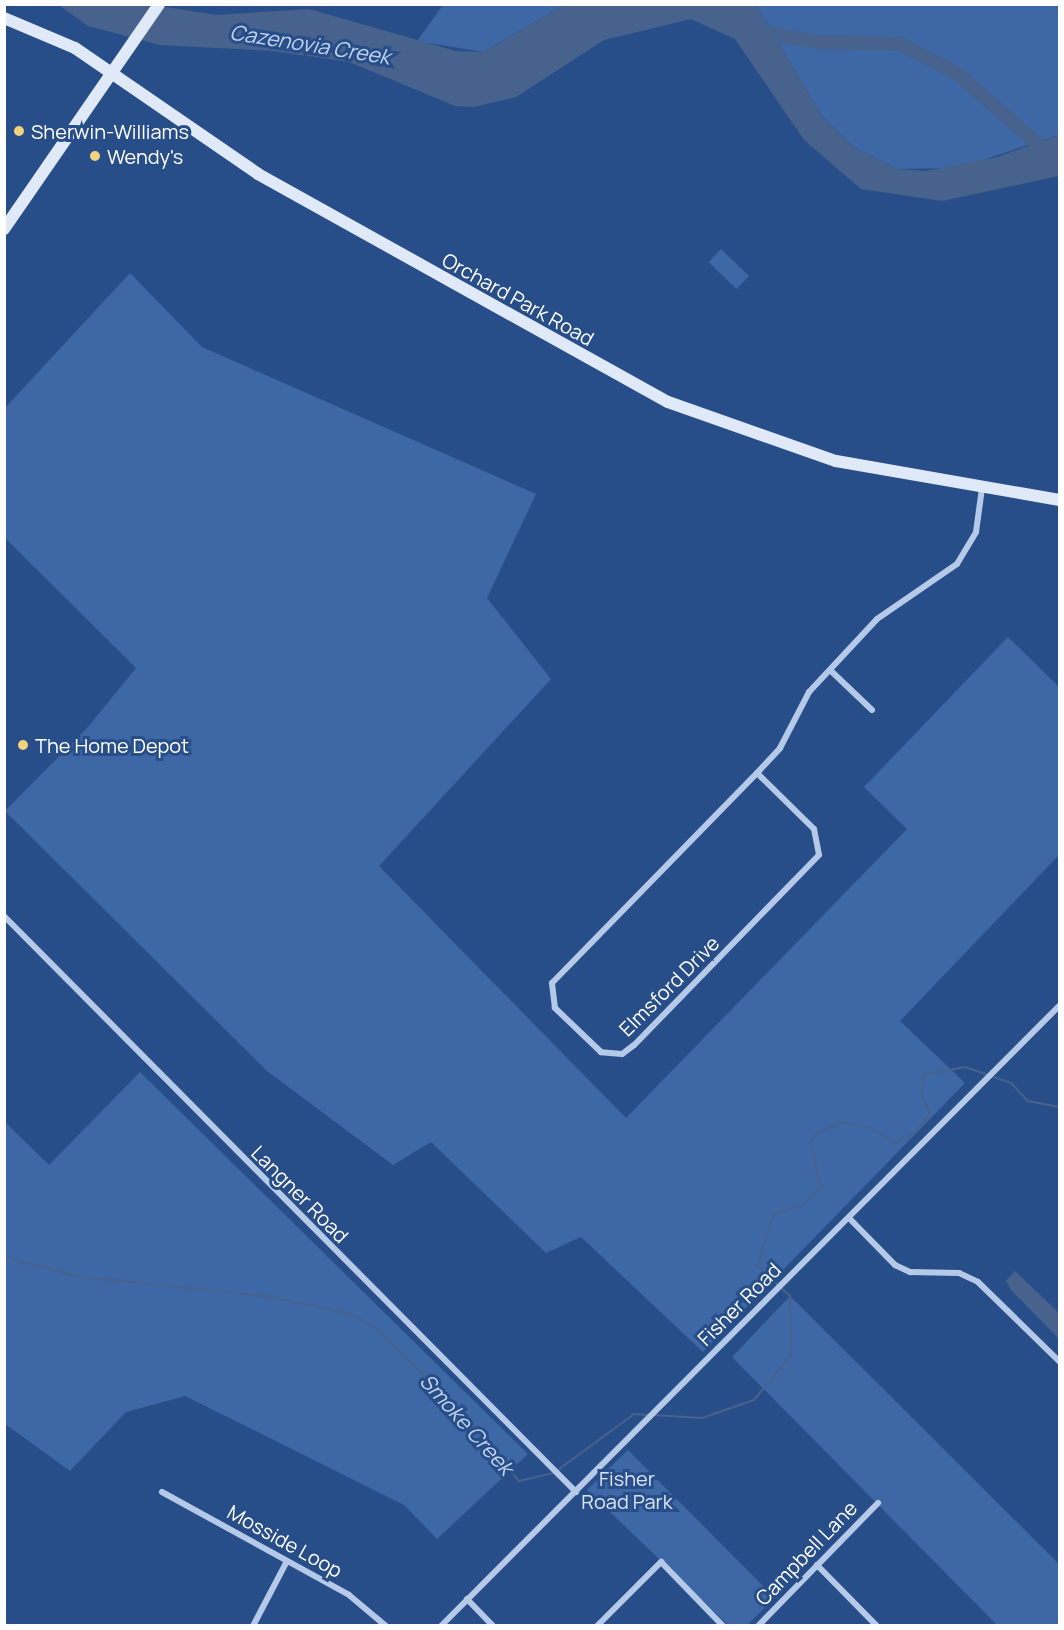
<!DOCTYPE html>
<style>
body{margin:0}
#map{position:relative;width:1064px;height:1630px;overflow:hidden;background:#284e89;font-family:Manrope,sans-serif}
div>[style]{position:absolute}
.green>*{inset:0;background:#3d68a5;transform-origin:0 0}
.water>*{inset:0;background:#47628c}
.stream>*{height:2px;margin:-1px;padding:0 1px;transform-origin:1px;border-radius:1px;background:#47628c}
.river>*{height:14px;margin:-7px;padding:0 7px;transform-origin:7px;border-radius:7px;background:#47628c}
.street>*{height:6px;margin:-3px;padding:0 3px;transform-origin:3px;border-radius:3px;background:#b5cae9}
.secondary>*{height:12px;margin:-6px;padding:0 6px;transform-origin:6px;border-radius:6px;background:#dfe9f8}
.dots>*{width:16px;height:16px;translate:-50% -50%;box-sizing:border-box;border:3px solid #284e89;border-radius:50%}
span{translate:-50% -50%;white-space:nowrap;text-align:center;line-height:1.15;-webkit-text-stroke:6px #284e89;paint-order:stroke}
.poi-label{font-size:20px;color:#fff}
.left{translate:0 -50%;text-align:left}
.street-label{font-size:20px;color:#fff}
.park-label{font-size:20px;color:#d9e5f7}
.water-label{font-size:21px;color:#c1d4f0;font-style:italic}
.frame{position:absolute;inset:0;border:6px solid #fff;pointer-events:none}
</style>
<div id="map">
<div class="green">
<i style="clip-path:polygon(443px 5px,564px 5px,483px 52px,417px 41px)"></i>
<i style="clip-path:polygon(756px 5px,1059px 5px,1059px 135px,958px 168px,897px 169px,855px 148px,822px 116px)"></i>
<i style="left:721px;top:249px;width:39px;height:18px;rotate:44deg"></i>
<i style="clip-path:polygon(130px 273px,202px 347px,536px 494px,487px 598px,551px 679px,379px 866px,626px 1118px,907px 829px,864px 787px,1008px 637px,1059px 687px,1059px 855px,900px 1021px,965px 1083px,703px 1352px,581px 1237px,546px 1253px,431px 1142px,393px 1165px,267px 1071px,5px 811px,88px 727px,136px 668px,4px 537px,5px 408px)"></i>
<i style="clip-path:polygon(140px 1072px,528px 1454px,437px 1539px,404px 1505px,185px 1396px,126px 1412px,70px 1471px,5px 1424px,5px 1122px,49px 1165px)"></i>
<i style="clip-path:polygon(790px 1296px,1059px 1564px,1059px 1625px,997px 1625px,732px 1357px)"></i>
<i style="clip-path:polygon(628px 1450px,775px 1598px,747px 1625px,728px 1625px,587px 1490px)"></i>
</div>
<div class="water">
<i style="clip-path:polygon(59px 5px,153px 5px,217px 15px,309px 9px,456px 51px,483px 52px,564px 5px,756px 5px,822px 116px,855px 148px,897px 169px,926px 171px,997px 157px,1059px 135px,1059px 176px,942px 201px,861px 189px,804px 140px,735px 39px,691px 19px,604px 40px,516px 97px,473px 107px,455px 106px,349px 62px,273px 51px,160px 45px,88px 26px)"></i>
<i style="clip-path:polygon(1015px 1271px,1059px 1313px,1059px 1339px,1011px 1290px,1006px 1281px)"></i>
</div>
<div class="stream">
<i style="left:4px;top:1257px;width:80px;rotate:14.6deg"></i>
<i style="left:81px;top:1277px;width:186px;rotate:5.9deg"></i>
<i style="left:266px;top:1296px;width:87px;rotate:12deg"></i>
<i style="left:351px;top:1314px;width:30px;rotate:30deg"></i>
<i style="left:377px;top:1329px;width:113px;rotate:44.3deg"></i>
<i style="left:458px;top:1408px;width:95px;rotate:50.1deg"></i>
<i style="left:519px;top:1481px;width:35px;rotate:-13deg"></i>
<i style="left:653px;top:1415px;width:49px;rotate:3.5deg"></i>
<i style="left:702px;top:1418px;width:55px;rotate:-19.1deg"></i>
<i style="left:754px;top:1400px;width:58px;rotate:-50.6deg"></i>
<i style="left:791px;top:1355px;width:59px;rotate:-91deg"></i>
<i style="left:790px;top:1296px;width:45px;rotate:-137.7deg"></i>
<i style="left:757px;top:1266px;width:55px;rotate:-71.9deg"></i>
<i style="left:774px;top:1214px;width:29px;rotate:-18deg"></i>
<i style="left:802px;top:1205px;width:25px;rotate:-43deg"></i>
<i style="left:820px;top:1188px;width:48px;rotate:-100.8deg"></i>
<i style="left:811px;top:1141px;width:11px;rotate:-52deg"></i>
<i style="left:818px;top:1132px;width:26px;rotate:-21deg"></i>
<i style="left:842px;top:1123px;width:28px;rotate:8deg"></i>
<i style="left:870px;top:1127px;width:30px;rotate:33deg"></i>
<i style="left:895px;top:1143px;width:24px;rotate:-28deg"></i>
<i style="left:916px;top:1132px;width:24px;rotate:-54deg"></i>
<i style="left:930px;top:1113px;width:19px;rotate:-115deg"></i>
<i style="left:922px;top:1096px;width:21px;rotate:-87deg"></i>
<i style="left:923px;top:1075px;width:43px;rotate:-10.8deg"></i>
<i style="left:965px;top:1067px;width:49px;rotate:19.2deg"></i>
<i style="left:1011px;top:1083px;width:25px;rotate:47deg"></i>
<i style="left:1028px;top:1101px;width:33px;rotate:11deg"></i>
<i style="left:558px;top:1470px;width:94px;rotate:-36.4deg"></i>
<i style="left:634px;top:1414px;width:14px;rotate:4deg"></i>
</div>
<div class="river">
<i style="left:765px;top:33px;width:55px;rotate:9.5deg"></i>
<i style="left:819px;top:42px;width:81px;rotate:1.4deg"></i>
<i style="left:900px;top:44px;width:65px;rotate:27.3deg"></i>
<i style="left:958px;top:74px;width:123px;rotate:41.4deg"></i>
</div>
<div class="street">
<i style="left:830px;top:670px;width:58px;rotate:43.6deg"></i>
<i style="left:757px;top:773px;width:80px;rotate:44.5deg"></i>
<i style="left:814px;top:829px;width:26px;rotate:79deg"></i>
<i style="left:819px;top:855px;width:265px;rotate:134.2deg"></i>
<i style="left:634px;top:1045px;width:15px;rotate:143deg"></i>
<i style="left:622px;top:1054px;width:21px;rotate:-175deg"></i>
<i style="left:601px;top:1052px;width:64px;rotate:-136.3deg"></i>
<i style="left:555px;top:1008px;width:25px;rotate:-97deg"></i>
<i style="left:552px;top:983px;width:293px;rotate:-45.7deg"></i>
<i style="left:757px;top:773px;width:34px;rotate:-47deg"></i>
<i style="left:780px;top:748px;width:63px;rotate:-62.6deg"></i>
<i style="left:809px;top:692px;width:100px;rotate:-47deg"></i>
<i style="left:877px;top:619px;width:97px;rotate:-34.5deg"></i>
<i style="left:957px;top:564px;width:37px;rotate:-59deg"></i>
<i style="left:976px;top:532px;width:44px;rotate:-82.2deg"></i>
<i style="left:4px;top:916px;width:812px;rotate:45.2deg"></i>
<i style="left:849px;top:1218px;width:66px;rotate:45.6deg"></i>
<i style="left:895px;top:1265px;width:17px;rotate:25deg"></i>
<i style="left:910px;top:1272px;width:49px;rotate:1.2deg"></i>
<i style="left:959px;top:1273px;width:21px;rotate:25deg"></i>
<i style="left:978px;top:1282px;width:115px;rotate:44.3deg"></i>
<i style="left:162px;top:1492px;width:213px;rotate:28.8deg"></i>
<i style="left:349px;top:1595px;width:48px;rotate:40deg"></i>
<i style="left:817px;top:1565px;width:86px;rotate:45.5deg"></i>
<i style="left:467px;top:1599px;width:37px;rotate:46deg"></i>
<i style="left:253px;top:1626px;width:73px;rotate:-62.4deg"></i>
<i style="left:441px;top:1626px;width:877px;rotate:-45.09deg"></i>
<i style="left:597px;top:1626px;width:91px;rotate:-45deg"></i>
<i style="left:661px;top:1562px;width:89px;rotate:45.9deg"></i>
<i style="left:758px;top:1626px;width:172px;rotate:-45.7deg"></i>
</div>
<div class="secondary">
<i style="left:4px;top:18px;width:77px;rotate:22.9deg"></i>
<i style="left:75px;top:48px;width:222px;rotate:34.5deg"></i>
<i style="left:258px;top:174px;width:469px;rotate:29.1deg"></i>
<i style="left:668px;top:402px;width:178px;rotate:19.4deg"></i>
<i style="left:836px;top:461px;width:227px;rotate:9.9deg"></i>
<i style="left:4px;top:229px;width:273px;rotate:-55.4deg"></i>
</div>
<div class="dots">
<i style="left:19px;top:131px;background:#f1d37b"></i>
<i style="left:95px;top:156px;background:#f1d37b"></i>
<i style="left:23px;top:745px;background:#f1d37b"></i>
</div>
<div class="poi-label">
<span class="left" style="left:31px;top:131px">Sherwin-Williams</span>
<span class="left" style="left:107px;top:156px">Wendy's</span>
<span class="left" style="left:35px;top:745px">The Home Depot</span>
</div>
<div class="street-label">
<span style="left:518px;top:299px;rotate:29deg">Orchard Park Road</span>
<span style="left:669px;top:986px;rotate:-45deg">Elmsford Drive</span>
<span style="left:300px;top:1194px;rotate:45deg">Langner Road</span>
<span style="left:739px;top:1304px;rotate:-45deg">Fisher Road</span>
<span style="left:285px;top:1541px;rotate:29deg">Mosside Loop</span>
<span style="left:806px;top:1553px;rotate:-46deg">Campbell Lane</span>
</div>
<div class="park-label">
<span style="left:627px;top:1490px">Fisher<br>Road Park</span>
</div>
<div class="water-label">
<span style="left:310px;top:44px;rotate:9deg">Cazenovia Creek</span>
<span style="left:467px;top:1424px;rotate:48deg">Smoke Creek</span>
</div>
<div class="frame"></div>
</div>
